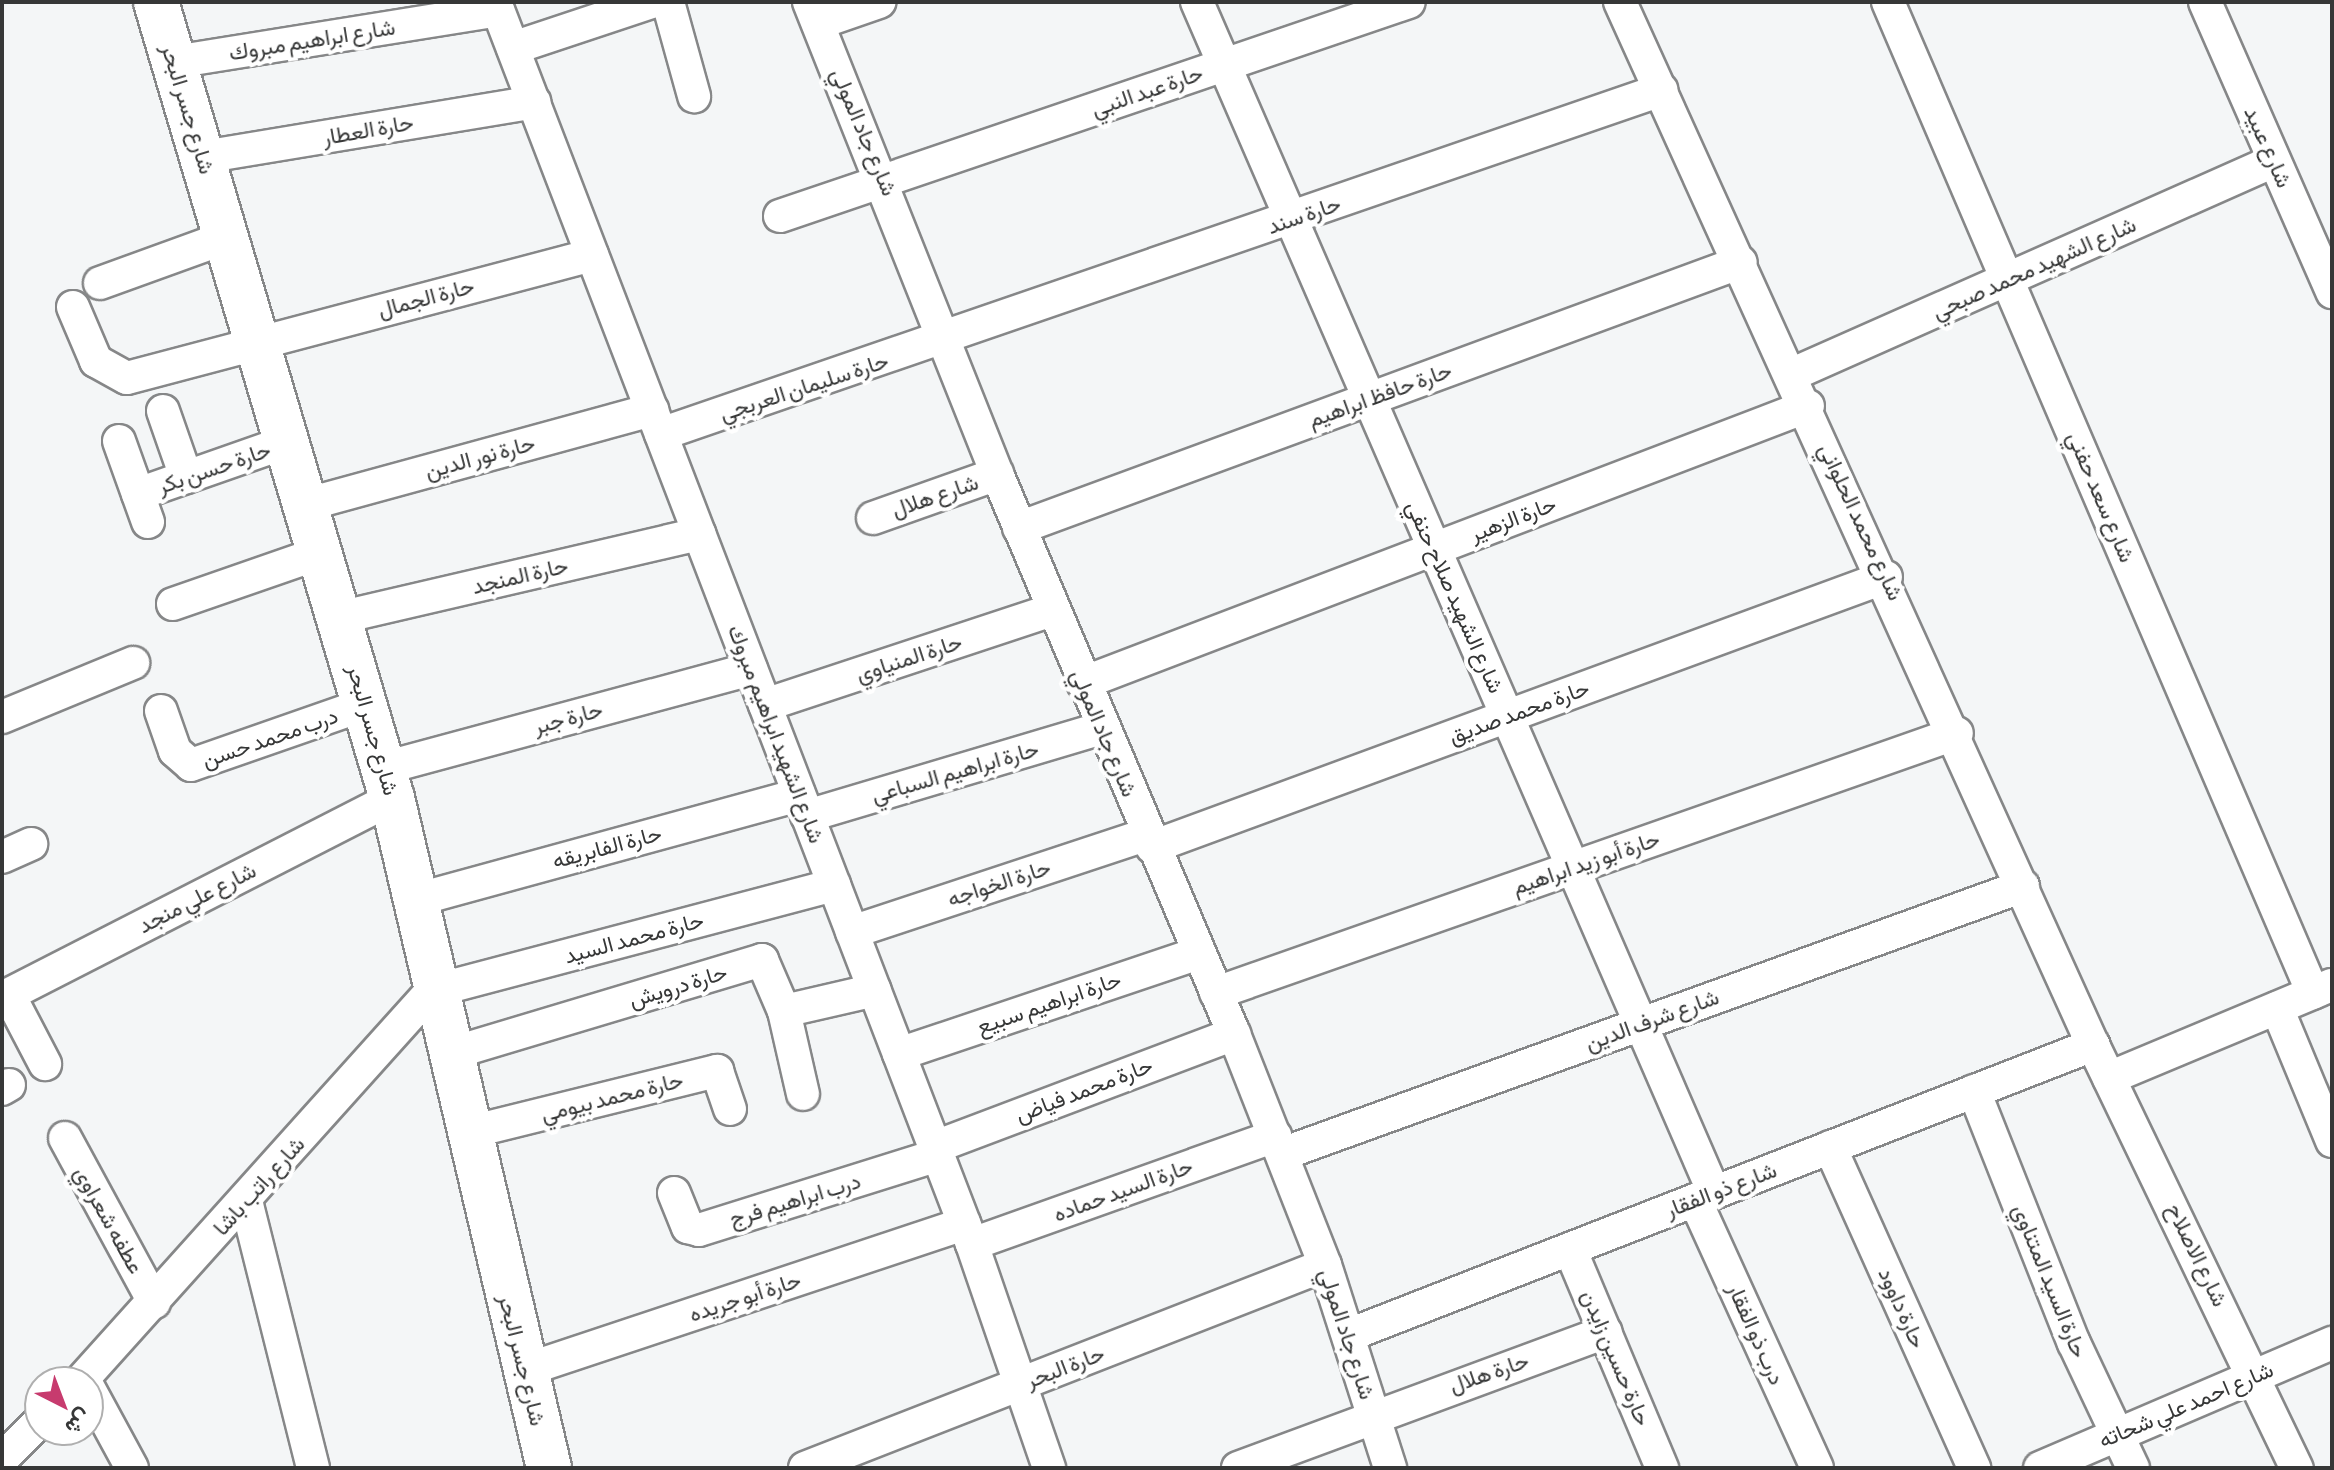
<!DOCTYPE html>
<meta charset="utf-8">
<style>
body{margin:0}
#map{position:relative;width:2334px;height:1470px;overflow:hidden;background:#f4f6f7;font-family:"Asap Condensed",Vazirmatn,sans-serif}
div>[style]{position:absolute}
.roads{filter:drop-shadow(2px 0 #868788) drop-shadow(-2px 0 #868788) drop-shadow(0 2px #868788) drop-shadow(0 -2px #868788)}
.street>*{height:32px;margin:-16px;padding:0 16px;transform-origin:16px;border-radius:16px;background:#fff}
.primary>*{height:44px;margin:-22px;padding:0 22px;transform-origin:22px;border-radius:22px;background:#fff}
span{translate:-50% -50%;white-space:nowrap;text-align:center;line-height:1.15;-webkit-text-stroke:8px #fff;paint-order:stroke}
.street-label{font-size:22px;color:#363737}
.frame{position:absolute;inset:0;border:4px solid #363737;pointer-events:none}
.north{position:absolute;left:24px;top:1366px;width:80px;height:80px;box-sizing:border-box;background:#fff;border:2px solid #afafaf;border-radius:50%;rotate:138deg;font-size:22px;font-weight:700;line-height:32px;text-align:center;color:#363737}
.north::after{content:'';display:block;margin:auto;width:28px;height:36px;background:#c73b6e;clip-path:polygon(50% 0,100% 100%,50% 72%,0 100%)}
</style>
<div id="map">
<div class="roads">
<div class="street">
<i style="left:495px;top:2px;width:1330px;rotate:68.99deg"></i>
<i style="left:972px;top:1244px;width:237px;rotate:71deg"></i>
<i style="left:668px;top:2px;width:98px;rotate:74.5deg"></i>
<i style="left:809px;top:2px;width:508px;rotate:68.28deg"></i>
<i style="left:997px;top:474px;width:608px;rotate:67.06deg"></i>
<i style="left:1234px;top:1034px;width:248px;rotate:68.5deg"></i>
<i style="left:1325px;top:1265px;width:213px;rotate:72.2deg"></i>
<i style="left:1197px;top:2px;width:1298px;rotate:66.53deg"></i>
<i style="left:1620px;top:2px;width:1145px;rotate:65.61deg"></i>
<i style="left:2093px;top:1045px;width:470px;rotate:64.3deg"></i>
<i style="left:1888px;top:2px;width:1078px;rotate:66.79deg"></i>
<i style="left:2205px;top:2px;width:317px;rotate:66.3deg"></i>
<i style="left:818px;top:23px;width:65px;rotate:-19deg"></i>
<i style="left:513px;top:48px;width:145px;rotate:-18.4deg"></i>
<i style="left:174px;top:62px;width:328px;rotate:-9.1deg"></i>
<i style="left:203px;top:157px;width:336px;rotate:-9.4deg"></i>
<i style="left:780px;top:216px;width:664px;rotate:-18.79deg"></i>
<i style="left:100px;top:283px;width:135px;rotate:-19.9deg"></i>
<i style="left:73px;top:307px;width:59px;rotate:66.9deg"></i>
<i style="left:96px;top:361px;width:35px;rotate:29deg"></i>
<i style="left:127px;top:378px;width:481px;rotate:-14.8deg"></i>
<i style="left:1793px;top:374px;width:526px;rotate:-23.89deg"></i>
<i style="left:163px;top:411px;width:70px;rotate:70.8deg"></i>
<i style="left:661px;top:434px;width:1058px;rotate:-18.98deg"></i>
<i style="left:119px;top:441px;width:86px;rotate:70.3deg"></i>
<i style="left:138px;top:494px;width:160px;rotate:-19.3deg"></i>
<i style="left:308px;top:504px;width:357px;rotate:-15.3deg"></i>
<i style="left:873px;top:518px;width:132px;rotate:-19.5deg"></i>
<i style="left:1019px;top:528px;width:769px;rotate:-20.22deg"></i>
<i style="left:173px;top:604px;width:159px;rotate:-19.1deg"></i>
<i style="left:342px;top:617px;width:367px;rotate:-13.1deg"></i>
<i style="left:1083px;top:683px;width:776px;rotate:-20.91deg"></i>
<i style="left:765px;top:705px;width:303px;rotate:-18.3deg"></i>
<i style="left:161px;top:711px;width:42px;rotate:70.7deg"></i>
<i style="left:175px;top:751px;width:21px;rotate:41deg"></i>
<i style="left:191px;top:765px;width:185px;rotate:-19.2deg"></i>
<i style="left:2px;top:717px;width:142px;rotate:-22.4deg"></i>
<i style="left:384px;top:768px;width:380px;rotate:-15.1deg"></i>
<i style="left:807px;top:816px;width:309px;rotate:-16.6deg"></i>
<i style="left:1152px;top:847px;width:782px;rotate:-20.2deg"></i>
<i style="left:2px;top:857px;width:32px;rotate:-24deg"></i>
<i style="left:415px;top:900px;width:398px;rotate:-15.3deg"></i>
<i style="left:852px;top:932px;width:310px;rotate:-18.3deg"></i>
<i style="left:433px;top:991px;width:415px;rotate:-14.8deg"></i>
<i style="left:1216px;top:993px;width:785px;rotate:-19.33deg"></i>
<i style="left:9px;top:995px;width:78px;rotate:62.4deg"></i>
<i style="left:2px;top:998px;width:438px;rotate:-27.1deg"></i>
<i style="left:2277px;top:1008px;width:144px;rotate:67.5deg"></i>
<i style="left:784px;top:1011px;width:85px;rotate:77.1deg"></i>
<i style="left:449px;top:1054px;width:327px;rotate:-16.7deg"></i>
<i style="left:762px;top:960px;width:56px;rotate:66.7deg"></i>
<i style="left:784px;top:1011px;width:93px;rotate:-13deg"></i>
<i style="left:899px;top:1054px;width:317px;rotate:-18.6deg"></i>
<i style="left:2109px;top:1078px;width:241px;rotate:-22.7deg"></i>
<i style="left:2px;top:1089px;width:8px;rotate:-30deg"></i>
<i style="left:1974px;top:1091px;width:271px;rotate:68.4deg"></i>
<i style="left:2074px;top:1343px;width:138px;rotate:64.7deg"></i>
<i style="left:466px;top:1133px;width:259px;rotate:-13.9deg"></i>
<i style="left:717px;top:1071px;width:40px;rotate:71.1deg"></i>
<i style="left:65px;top:1138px;width:187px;rotate:61.5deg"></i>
<i style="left:935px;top:1147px;width:320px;rotate:-20.7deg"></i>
<i style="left:1830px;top:1147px;width:352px;rotate:65.8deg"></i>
<i style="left:1282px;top:1154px;width:788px;rotate:-19.88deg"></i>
<i style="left:674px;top:1193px;width:37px;rotate:68deg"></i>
<i style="left:688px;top:1227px;width:11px;rotate:15deg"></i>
<i style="left:699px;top:1230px;width:250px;rotate:-17.4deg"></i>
<i style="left:1695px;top:1200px;width:294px;rotate:65.5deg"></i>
<i style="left:246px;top:1201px;width:275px;rotate:75.9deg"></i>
<i style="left:972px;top:1244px;width:322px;rotate:-19.6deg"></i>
<i style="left:1570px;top:1249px;width:238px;rotate:67.2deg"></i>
<i style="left:1349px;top:1335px;width:799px;rotate:-21.3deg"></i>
<i style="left:525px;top:1370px;width:463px;rotate:-18.4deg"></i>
<i style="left:80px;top:1382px;width:531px;rotate:-48.05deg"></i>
<i style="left:88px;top:1387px;width:92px;rotate:61.5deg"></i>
<i style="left:2px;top:1459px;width:54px;rotate:-45deg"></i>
<i style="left:805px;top:1468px;width:558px;rotate:-21.32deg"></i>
<i style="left:1238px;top:1468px;width:392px;rotate:-20.3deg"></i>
<i style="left:2040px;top:1468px;width:318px;rotate:-23.2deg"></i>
</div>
<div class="primary">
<i style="left:156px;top:2px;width:830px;rotate:73.49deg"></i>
<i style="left:392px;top:798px;width:688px;rotate:76.81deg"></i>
</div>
</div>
<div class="street-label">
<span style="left:312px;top:40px;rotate:-9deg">شارع ابراهيم مبروك</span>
<span style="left:1147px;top:91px;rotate:-19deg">حارة عبد النبي</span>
<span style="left:188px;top:109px;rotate:73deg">شارع جسر البحر</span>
<span style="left:368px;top:130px;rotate:-10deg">حارة العطار</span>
<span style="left:864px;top:132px;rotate:67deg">شارع جاد المولي</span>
<span style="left:2268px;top:147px;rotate:66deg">شارع عبيد</span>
<span style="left:1304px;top:215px;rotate:-19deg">حارة سند</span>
<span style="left:2034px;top:268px;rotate:-24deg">شارع الشهيد محمد صبحي</span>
<span style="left:426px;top:298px;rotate:-15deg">حارة الجمال</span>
<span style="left:804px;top:387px;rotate:-18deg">حارة سليمان العربجي</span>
<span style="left:1380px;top:395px;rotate:-20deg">حارة حافظ ابراهيم</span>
<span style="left:480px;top:457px;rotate:-15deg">حارة نور الدين</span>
<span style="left:214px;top:468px;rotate:-19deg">حارة حسن بكر</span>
<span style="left:935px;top:496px;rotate:-19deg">شارع هلال</span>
<span style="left:2101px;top:497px;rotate:67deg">شارع سعد حفني</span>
<span style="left:1513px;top:519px;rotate:-21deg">حارة الزهير</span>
<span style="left:1861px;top:522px;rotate:65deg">شارع محمد الحلواني</span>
<span style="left:520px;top:576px;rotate:-13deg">حارة المنجد</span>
<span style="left:1455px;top:597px;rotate:66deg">شارع الشهيد صلاح حنفي</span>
<span style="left:909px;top:658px;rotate:-18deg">حارة المنياوي</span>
<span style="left:1519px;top:712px;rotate:-20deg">حارة محمد صديق</span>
<span style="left:568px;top:718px;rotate:-15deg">حارة جبر</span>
<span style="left:373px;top:730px;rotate:74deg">شارع جسر البحر</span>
<span style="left:1104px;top:733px;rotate:67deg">شارع جاد المولي</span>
<span style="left:776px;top:734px;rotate:69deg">شارع الشهيد ابراهيم مبروك</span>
<span style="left:270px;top:738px;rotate:-19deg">درب محمد حسن</span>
<span style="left:955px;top:772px;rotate:-16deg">حارة ابراهيم السباعي</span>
<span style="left:607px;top:847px;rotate:-15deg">حارة الفابريقه</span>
<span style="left:1586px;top:863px;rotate:-19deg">حارة أبو زيد ابراهيم</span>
<span style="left:999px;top:883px;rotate:-18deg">حارة الخواجه</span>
<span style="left:197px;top:898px;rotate:-27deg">شارع علي منجد</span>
<span style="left:634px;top:938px;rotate:-15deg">حارة محمد السيد</span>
<span style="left:678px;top:986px;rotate:-17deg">حارة درويش</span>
<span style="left:1049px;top:1003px;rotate:-19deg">حارة ابراهيم سبيع</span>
<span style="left:1652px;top:1020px;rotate:-20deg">شارع شرف الدين</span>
<span style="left:1084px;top:1090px;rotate:-21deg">حارة محمد فياض</span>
<span style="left:612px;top:1097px;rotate:-14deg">حارة محمد بيومي</span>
<span style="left:259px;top:1186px;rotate:-48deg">شارع راتب باشا</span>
<span style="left:1123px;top:1190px;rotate:-20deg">حارة السيد حماده</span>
<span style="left:1721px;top:1190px;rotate:-21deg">شارع ذو الفقار</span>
<span style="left:795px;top:1200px;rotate:-17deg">درب ابراهيم فرج</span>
<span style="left:109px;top:1220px;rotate:61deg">عطفه شعراوي</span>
<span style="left:2197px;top:1255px;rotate:64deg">شارع الاصلاح</span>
<span style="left:2050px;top:1281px;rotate:68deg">حارة السيد المتناوي</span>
<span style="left:745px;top:1297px;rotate:-18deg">حارة أبو جريده</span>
<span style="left:1902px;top:1308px;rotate:66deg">حارة داوود</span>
<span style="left:1347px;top:1334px;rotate:72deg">شارع جاد المولي</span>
<span style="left:1756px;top:1334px;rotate:66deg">درب ذو الفقار</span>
<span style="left:1616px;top:1358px;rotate:67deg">حارة حسين زايدن</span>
<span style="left:522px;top:1360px;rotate:76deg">شارع جسر البحر</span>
<span style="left:1065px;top:1367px;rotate:-21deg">حارة البحر</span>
<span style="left:1489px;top:1373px;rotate:-19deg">حارة هلال</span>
<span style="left:2186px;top:1405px;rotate:-23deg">شارع احمد علي شحاته</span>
</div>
<div class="frame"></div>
<div class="north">ش</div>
</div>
